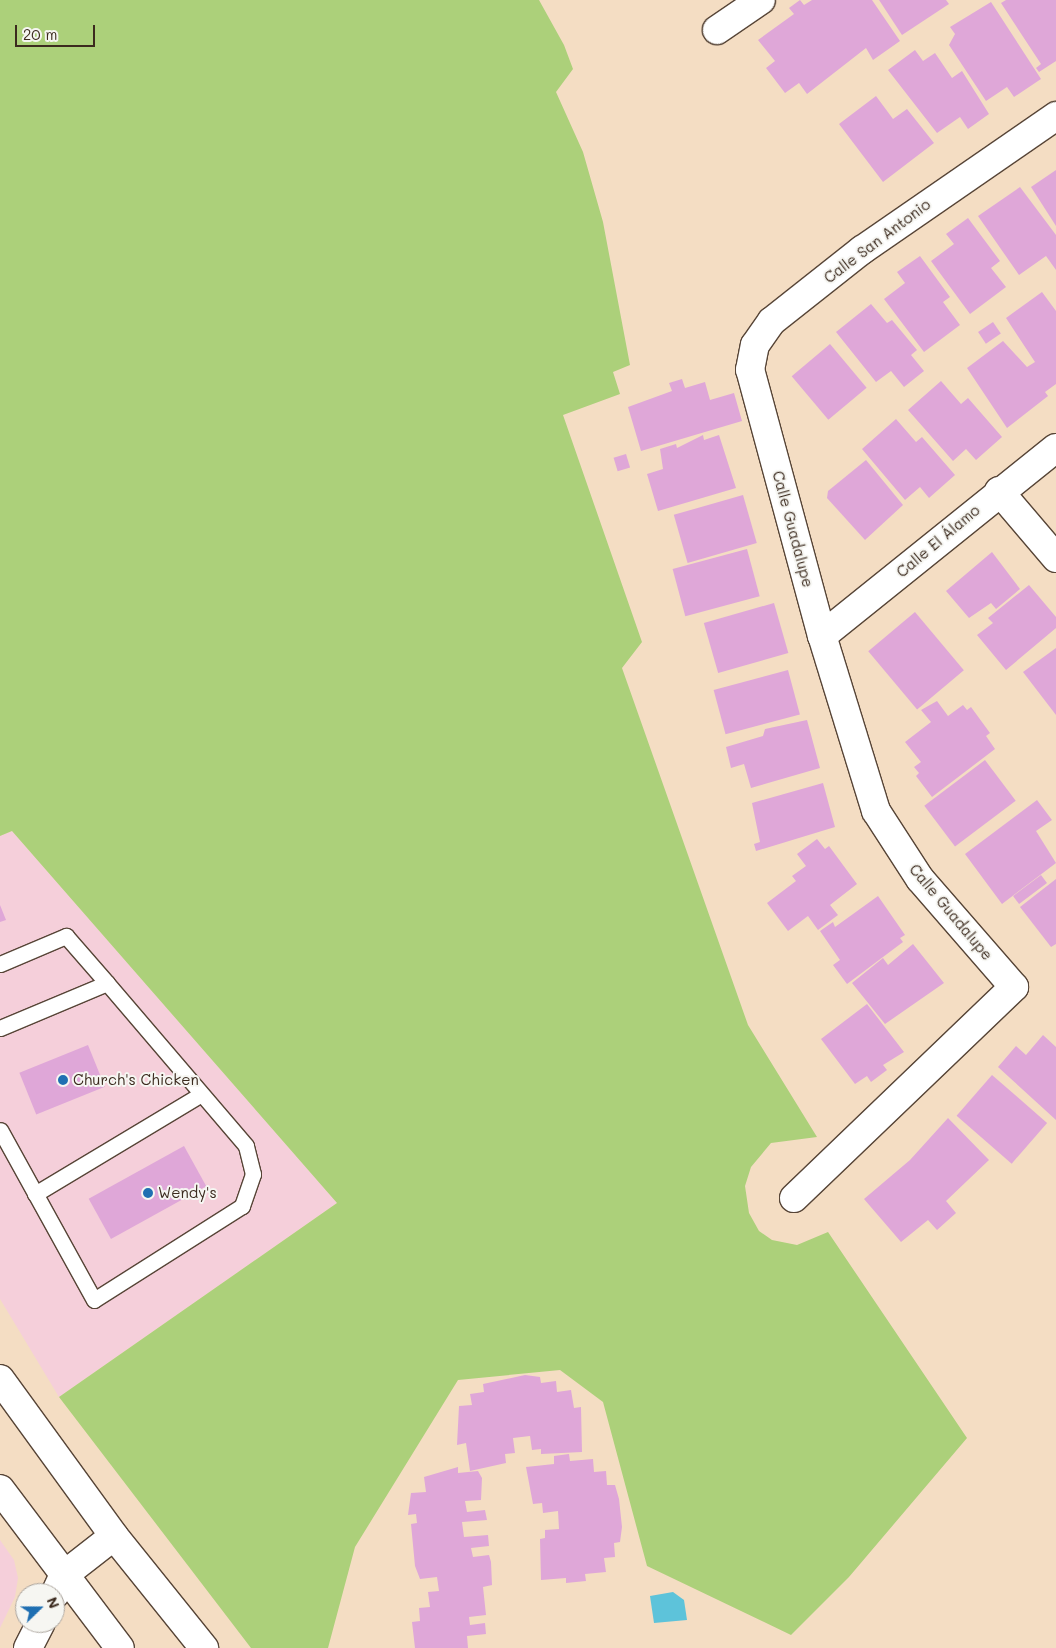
<!DOCTYPE html>
<meta charset="utf-8">
<style>
body{margin:0}
#map{position:relative;width:1056px;height:1648px;overflow:hidden;background:#f4ddc3;font-family:Mali,sans-serif}
div>[style]{position:absolute}
.built>*{inset:0;background:#f5cfda}
.green>*{inset:0;background:#acd07a}
.water>*{inset:0;background:#5dc3da}
.building>*{inset:0;background:#dfa7d8;transform-origin:0 0}
.roads{filter:drop-shadow(1px 0 #574537) drop-shadow(-1px 0 #574537) drop-shadow(0 1px #574537) drop-shadow(0 -1px #574537)}
.service>*{height:15px;margin:-7.5px;padding:0 7.5px;transform-origin:7.5px;border-radius:7.5px;background:#fff}
.minor>*{height:28px;margin:-14px;padding:0 14px;transform-origin:14px;border-radius:14px;background:#fff}
.primary>*{height:28px;margin:-14px;padding:0 14px;transform-origin:14px;border-radius:14px;background:#fff}
.dots>*{width:14px;height:14px;translate:-50% -50%;box-sizing:border-box;border:2px solid #f6f6f2;border-radius:50%}
span{translate:-50% -50%;white-space:nowrap;text-align:center;line-height:1.15;-webkit-text-stroke:4px #f6f6f2;paint-order:stroke}
.street-label{font-size:15px;color:#3b2a1e}
.poi-label{font-size:15px;color:#3b2a1e}
.left{translate:0 -50%;text-align:left}
.north{position:absolute;left:15px;top:1583px;width:50px;height:50px;box-sizing:border-box;background:#f6f6f2;border:1px solid #aba49d;border-radius:50%;rotate:68deg;font-size:14px;font-weight:700;line-height:20px;text-align:center;color:#3b2a1e}
.north::after{content:'';display:block;margin:auto;width:18px;height:22px;background:#1f6fb2;clip-path:polygon(50% 0,100% 100%,50% 72%,0 100%)}
.scale{position:absolute;left:15px;top:25px;width:80px;height:22px;box-sizing:border-box;border:2px solid #3b2a1e;border-top:0;padding-left:6px;font-size:15px;line-height:18px;white-space:nowrap;color:#3b2a1e;-webkit-text-stroke:4px #f6f6f2;paint-order:stroke}
</style>
<div id="map">
<div class="built">
<i style="clip-path:polygon(12px 831px,337px 1203px,59px 1397px,0 1299px,0 836px)"></i>
<i style="clip-path:polygon(0 1540px,14px 1560px,18px 1578px,15px 1597px,0 1628px)"></i>
</div>
<div class="green">
<i style="clip-path:polygon(0 0,539px 0,564px 45px,573px 69px,556px 92px,583px 152px,603px 222px,630px 365px,613px 372px,620px 394px,563px 415px,642px 642px,622px 668px,748px 1025px,817px 1137px,771px 1143px,751px 1167px,745px 1186px,749px 1213px,759px 1231px,772px 1240px,797px 1245px,828px 1232px,967px 1438px,849px 1577px,791px 1635px,647px 1566px,603px 1402px,560px 1370px,458px 1380px,355px 1547px,328px 1648px,251px 1648px,59px 1397px,337px 1203px,12px 831px,0 836px)"></i>
</div>
<div class="water">
<i style="clip-path:polygon(673px 1592px,684px 1600px,687px 1620px,654px 1623px,650px 1596px)"></i>
</div>
<div class="building">
<i style="clip-path:polygon(800px 0,804px 5px,812px 0,872px 0,900px 41px,873px 60px,866px 48px,807px 94px,799px 83px,785px 93px,766px 68px,775px 61px,758px 40px,794px 14px,789px 8px)"></i>
<i style="clip-path:polygon(879px 0,946px 0,949px 4px,902px 35px)"></i>
<i style="clip-path:polygon(1006px 0,1056px 0,1056px 61px,1039px 72px,1036px 68px,1041px 64px,1001px 3px)"></i>
<i style="clip-path:polygon(991px 2px,1041px 79px,1014px 97px,1007px 87px,986px 101px,949px 45px,955px 34px,950px 27px)"></i>
<i style="clip-path:polygon(915px 50px,923px 61px,935px 53px,952px 78px,962px 71px,989px 114px,968px 129px,960px 117px,937px 133px,888px 70px)"></i>
<i style="clip-path:polygon(876px 96px,893px 119px,907px 109px,934px 143px,883px 182px,839px 124px)"></i>
<i style="clip-path:polygon(1056px 170px,1056px 226px,1031px 187px)"></i>
<i style="clip-path:polygon(1020px 187px,1056px 235px,1056px 270px,1046px 256px,1019px 275px,978px 216px)"></i>
<i style="clip-path:polygon(968px 218px,1000px 261px,991px 268px,1006px 287px,970px 314px,931px 261px,954px 244px,946px 234px)"></i>
<i style="clip-path:polygon(920px 256px,950px 297px,943px 302px,960px 325px,924px 352px,884px 299px,905px 283px,897px 272px)"></i>
<i style="clip-path:polygon(1042px 292px,1056px 311px,1056px 384px,1045px 392px,1048px 396px,1007px 428px,967px 368px,1003px 341px,1027px 367px,1035px 362px,1006px 318px)"></i>
<i style="clip-path:polygon(871px 304px,887px 323px,892px 320px,917px 350px,911px 355px,924px 371px,904px 387px,891px 371px,876px 382px,836px 332px)"></i>
<i style="left:993px;top:322px;width:14px;height:18px;rotate:56deg"></i>
<i style="left:830px;top:344px;width:57px;height:50px;rotate:50deg"></i>
<i style="clip-path:polygon(682px 379px,685px 388px,705px 382px,710px 400px,734px 393px,742px 421px,641px 451px,628px 407px,672px 391px,669px 383px)"></i>
<i style="clip-path:polygon(941px 381px,961px 404px,968px 398px,1002px 437px,976px 460px,966px 449px,953px 461px,908px 410px)"></i>
<i style="clip-path:polygon(896px 419px,916px 442px,922px 437px,955px 475px,929px 498px,920px 487px,905px 500px,862px 449px)"></i>
<i style="clip-path:polygon(703px 435px,704px 440px,719px 435px,736px 488px,658px 511px,647px 474px,663px 469px,660px 449px,676px 444px,677px 448px)"></i>
<i style="left:626px;top:454px;width:14px;height:13px;rotate:73deg"></i>
<i style="clip-path:polygon(866px 460px,903px 505px,865px 540px,827px 498px,828px 491px)"></i>
<i style="left:743px;top:495px;width:50px;height:72px;rotate:74deg"></i>
<i style="left:747px;top:549px;width:49px;height:77px;rotate:75deg"></i>
<i style="clip-path:polygon(992px 552px,1020px 589px,996px 609px,991px 603px,969px 618px,946px 591px)"></i>
<i style="clip-path:polygon(1029px 585px,1056px 617px,1056px 628px,1006px 670px,977px 635px,993px 623px,988px 618px)"></i>
<i style="left:774px;top:603px;width:52px;height:73px;rotate:74deg"></i>
<i style="left:915px;top:612px;width:76px;height:61px;rotate:50deg"></i>
<i style="clip-path:polygon(1056px 648px,1056px 715px,1023px 672px)"></i>
<i style="left:788px;top:670px;width:46px;height:77px;rotate:75deg"></i>
<i style="clip-path:polygon(937px 701px,948px 716px,963px 705px,967px 710px,971px 707px,990px 733px,986px 736px,995px 749px,932px 797px,916px 776px,919px 773px,914px 767px,921px 762px,905px 742px,931px 722px,921px 710px)"></i>
<i style="clip-path:polygon(807px 720px,820px 768px,751px 788px,744px 764px,731px 768px,726px 747px,763px 736px,765px 729px)"></i>
<i style="left:985px;top:760px;width:51px;height:76px;rotate:53deg"></i>
<i style="clip-path:polygon(823px 783px,835px 827px,756px 851px,754px 844px,760px 842px,752px 803px)"></i>
<i style="clip-path:polygon(1037px 800px,1052px 820px,1036px 831px,1056px 863px,1002px 904px,965px 854px)"></i>
<i style="clip-path:polygon(817px 839px,825px 849px,829px 846px,857px 884px,830px 905px,838px 915px,818px 930px,808px 916px,788px 931px,767px 903px,796px 881px,792px 876px,806px 866px,797px 854px)"></i>
<i style="left:1041px;top:875px;width:10px;height:35px;rotate:53deg"></i>
<i style="clip-path:polygon(1056px 879px,1056px 944px,1051px 947px,1020px 907px)"></i>
<i style="clip-path:polygon(878px 896px,905px 935px,900px 938px,903px 942px,847px 984px,833px 965px,840px 960px,820px 931px,833px 922px,835px 927px)"></i>
<i style="clip-path:polygon(0 905px,6px 920px,0 922px)"></i>
<i style="clip-path:polygon(913px 944px,944px 983px,885px 1024px,852px 983px,883px 958px,888px 965px)"></i>
<i style="clip-path:polygon(867px 1004px,904px 1052px,883px 1065px,887px 1070px,871px 1082px,867px 1076px,855px 1084px,821px 1039px)"></i>
<i style="clip-path:polygon(1043px 1035px,1056px 1047px,1056px 1120px,998px 1067px,1016px 1046px,1026px 1055px)"></i>
<i style="left:88px;top:1045px;width:45px;height:74px;rotate:68deg"></i>
<i style="left:992px;top:1075px;width:73px;height:54px;rotate:41deg"></i>
<i style="clip-path:polygon(948px 1118px,989px 1160px,946px 1201px,956px 1213px,937px 1230px,928px 1220px,901px 1242px,864px 1199px,910px 1160px)"></i>
<i style="left:184px;top:1146px;width:46px;height:109px;rotate:61deg"></i>
<i style="clip-path:polygon(525px 1375px,540px 1377px,541px 1383px,556px 1381px,557px 1392px,571px 1390px,574px 1408px,581px 1407px,582px 1452px,541px 1454px,541px 1449px,532px 1450px,530px 1436px,513px 1438px,515px 1453px,505px 1454px,506px 1463px,470px 1471px,466px 1443px,457px 1445px,459px 1406px,472px 1405px,470px 1394px,484px 1392px,483px 1384px)"></i>
<i style="clip-path:polygon(569px 1454px,570px 1461px,593px 1459px,594px 1472px,606px 1471px,607px 1485px,615px 1485px,619px 1499px,622px 1527px,620px 1542px,614px 1543px,615px 1557px,604px 1558px,606px 1572px,585px 1574px,586px 1581px,566px 1583px,566px 1578px,541px 1580px,540px 1539px,545px 1538px,545px 1530px,559px 1529px,558px 1511px,543px 1513px,542px 1503px,533px 1504px,526px 1467px,554px 1464px,554px 1456px)"></i>
<i style="clip-path:polygon(458px 1467px,458px 1473px,478px 1471px,482px 1478px,481px 1500px,465px 1501px,467px 1512px,485px 1510px,487px 1520px,462px 1522px,464px 1537px,488px 1535px,489px 1546px,471px 1548px,473px 1557px,489px 1555px,491px 1562px,492px 1585px,483px 1587px,486px 1615px,469px 1617px,470px 1625px,485px 1623px,486px 1634px,467px 1636px,468px 1648px,415px 1648px,412px 1622px,420px 1621px,419px 1608px,430px 1607px,428px 1592px,439px 1591px,437px 1577px,420px 1579px,415px 1566px,411px 1524px,417px 1523px,416px 1514px,408px 1515px,411px 1493px,426px 1492px,424px 1477px)"></i>
</div>
<div class="roads">
<div class="service">
<i style="left:0;top:964px;width:72px;rotate:-23deg"></i>
<i style="left:66px;top:936px;width:62px;rotate:48.9deg"></i>
<i style="left:0;top:1028px;width:116px;rotate:-22.8deg"></i>
<i style="left:107px;top:983px;width:214px;rotate:49.5deg"></i>
<i style="left:246px;top:1146px;width:29px;rotate:76deg"></i>
<i style="left:253px;top:1174px;width:34px;rotate:109deg"></i>
<i style="left:242px;top:1206px;width:175px;rotate:147.6deg"></i>
<i style="left:94px;top:1300px;width:194px;rotate:-118.9deg"></i>
<i style="left:35px;top:1194px;width:192px;rotate:-31deg"></i>
</div>
<div class="minor">
<i style="left:717px;top:30px;width:53px;rotate:-34.3deg"></i>
<i style="left:999px;top:491px;width:88px;rotate:49.6deg"></i>
<i style="left:822px;top:636px;width:300px;rotate:-38.8deg"></i>
<i style="left:794px;top:1198px;width:305px;rotate:-43.8deg"></i>
<i style="left:1014px;top:987px;width:143px;rotate:-131deg"></i>
<i style="left:920px;top:879px;width:81px;rotate:-122.9deg"></i>
<i style="left:876px;top:811px;width:183px;rotate:-107.1deg"></i>
<i style="left:822px;top:636px;width:276px;rotate:-105.1deg"></i>
<i style="left:750px;top:370px;width:25px;rotate:-79deg"></i>
<i style="left:755px;top:345px;width:29px;rotate:-55deg"></i>
<i style="left:772px;top:321px;width:115px;rotate:-38.3deg"></i>
<i style="left:862px;top:250px;width:236px;rotate:-34.6deg"></i>
<i style="left:55px;top:1594px;width:21px;rotate:-65deg"></i>
<i style="left:64px;top:1575px;width:63px;rotate:-38deg"></i>
<i style="left:28px;top:1648px;width:28px;rotate:-63deg"></i>
</div>
<div class="primary">
<i style="left:0;top:1379px;width:194px;rotate:54deg"></i>
<i style="left:114px;top:1536px;width:144px;rotate:51.2deg"></i>
<i style="left:0;top:1489px;width:199px;rotate:53deg"></i>
</div>
</div>
<div class="dots">
<i style="left:63px;top:1080px;background:#1f6fb2"></i>
<i style="left:148px;top:1193px;background:#1f6fb2"></i>
</div>
<div class="street-label">
<span style="left:877px;top:241px;rotate:-37deg">Calle San Antonio</span>
<span style="left:793px;top:529px;rotate:75deg">Calle Guadalupe</span>
<span style="left:938px;top:541px;rotate:-40deg">Calle El Álamo</span>
<span style="left:951px;top:912px;rotate:50deg">Calle Guadalupe</span>
</div>
<div class="poi-label">
<span class="left" style="left:73px;top:1080px">Church's Chicken</span>
<span class="left" style="left:158px;top:1193px">Wendy's</span>
</div>
<div class="north">N</div>
<div class="scale">20 m</div>
</div>
